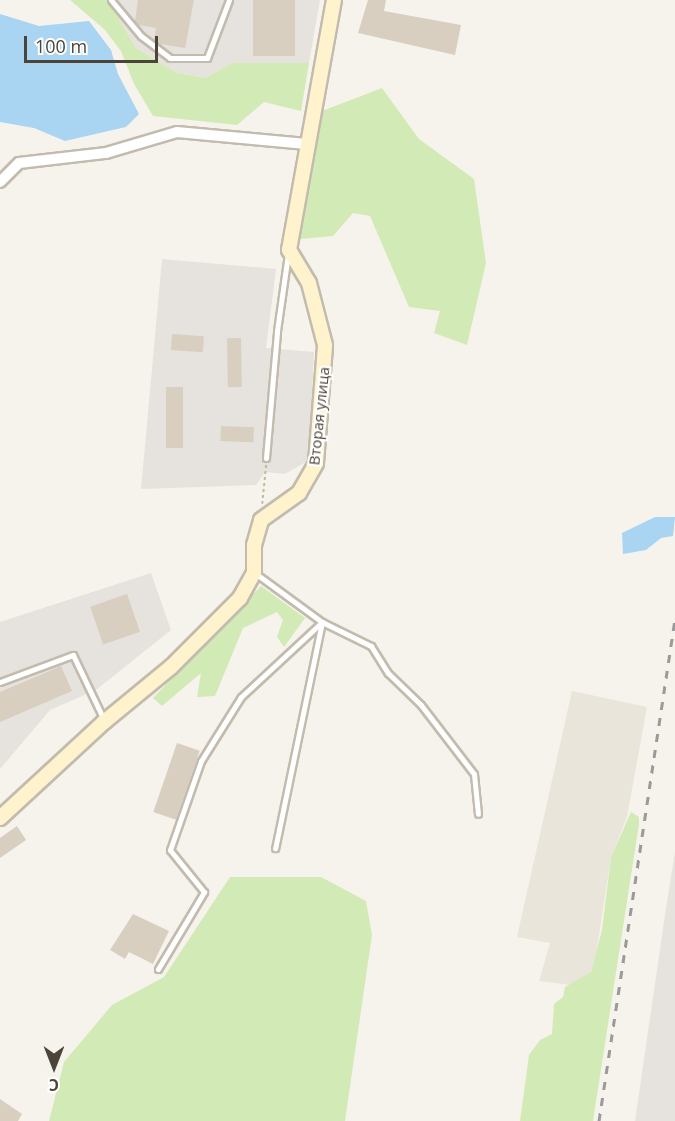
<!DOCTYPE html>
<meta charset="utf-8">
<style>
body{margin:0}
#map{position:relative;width:675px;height:1121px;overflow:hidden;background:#f6f3ec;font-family:"Open Sans",sans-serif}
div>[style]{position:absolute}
.residential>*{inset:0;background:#eae5da}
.industrial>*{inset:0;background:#e6e2dd}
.green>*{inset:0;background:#d2eab5}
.water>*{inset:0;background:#a9d4f2}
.building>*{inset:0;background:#d8cfc1;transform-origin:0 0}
.path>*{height:1.5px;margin-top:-0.75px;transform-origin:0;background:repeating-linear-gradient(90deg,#c4b79f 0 3px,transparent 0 6px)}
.roads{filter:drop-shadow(2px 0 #c2bbae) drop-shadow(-2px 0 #c2bbae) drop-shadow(0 2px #c2bbae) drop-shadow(0 -2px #c2bbae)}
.lane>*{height:5px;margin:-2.5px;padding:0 2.5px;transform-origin:2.5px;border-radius:2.5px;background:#fff}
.street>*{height:10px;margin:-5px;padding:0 5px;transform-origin:5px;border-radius:5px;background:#fff}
.secondary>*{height:14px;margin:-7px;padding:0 7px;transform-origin:7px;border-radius:7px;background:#fff3cd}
.rail>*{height:3px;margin-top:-1.5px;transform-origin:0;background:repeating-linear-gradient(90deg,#9a9a9a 0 8px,transparent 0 16px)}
span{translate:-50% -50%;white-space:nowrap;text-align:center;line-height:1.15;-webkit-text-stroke:4.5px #fff;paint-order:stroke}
.street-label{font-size:15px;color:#4b4439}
.north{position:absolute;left:24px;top:1037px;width:60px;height:60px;-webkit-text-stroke:4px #fff;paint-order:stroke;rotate:180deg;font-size:16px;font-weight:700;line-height:24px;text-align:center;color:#4b4439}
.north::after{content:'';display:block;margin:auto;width:21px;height:27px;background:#4b4439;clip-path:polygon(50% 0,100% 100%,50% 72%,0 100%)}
.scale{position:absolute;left:24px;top:36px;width:134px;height:27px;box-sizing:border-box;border:3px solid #4b4439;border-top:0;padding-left:8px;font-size:18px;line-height:21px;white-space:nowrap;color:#4b4439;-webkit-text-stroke:4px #fff;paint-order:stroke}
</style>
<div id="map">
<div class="residential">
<i style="clip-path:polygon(572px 691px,647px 707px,627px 817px,611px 857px,596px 955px,591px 972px,571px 985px,539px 981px,550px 943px,517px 937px)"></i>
</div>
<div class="industrial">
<i style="clip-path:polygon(108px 0,320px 0,309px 63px,232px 63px,205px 78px,177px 73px,136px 48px)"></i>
<i style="clip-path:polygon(162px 259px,276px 269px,266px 348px,314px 352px,309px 460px,285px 474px,265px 472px,256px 485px,141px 489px)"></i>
<i style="clip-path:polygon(151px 573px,171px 630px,96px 690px,50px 710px,0 769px,0 622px)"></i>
<i style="clip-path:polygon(675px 852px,675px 1121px,635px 1121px,666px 908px)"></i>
</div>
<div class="green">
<i style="clip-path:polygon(70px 0,108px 0,136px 48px,177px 73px,205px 78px,232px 63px,309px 63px,301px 111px,264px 102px,237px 125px,153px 116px,134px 84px,121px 51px,104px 29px)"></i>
<i style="clip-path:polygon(382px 88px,419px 139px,474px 179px,486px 263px,467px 345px,434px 333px,440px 311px,409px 307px,370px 216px,353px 213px,333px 236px,301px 239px,297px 223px,317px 113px)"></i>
<i style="clip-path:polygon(261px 586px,305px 618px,284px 647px,277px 637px,283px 620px,277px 612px,243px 628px,215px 696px,197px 697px,201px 673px,162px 706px,153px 698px)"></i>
<i style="clip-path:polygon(631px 812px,639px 817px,639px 824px,593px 1121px,520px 1121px,529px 1055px,540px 1040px,552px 1034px,554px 1004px,563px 997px,565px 987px,591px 972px,602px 930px,611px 857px)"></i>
<i style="clip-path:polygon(230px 877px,321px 877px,366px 901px,372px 935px,345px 1121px,49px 1121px,64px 1062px,112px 1005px,164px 977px)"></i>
</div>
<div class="water">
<i style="clip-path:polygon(0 14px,39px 26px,89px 21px,111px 50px,118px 74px,139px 114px,126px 127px,65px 141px,34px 128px,0 122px)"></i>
<i style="clip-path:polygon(655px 517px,675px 517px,673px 536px,661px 538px,646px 550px,623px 554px,622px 533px)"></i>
</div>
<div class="building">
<i style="clip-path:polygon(138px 0,194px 0,185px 48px,160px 44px,154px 40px,156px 28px,138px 25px,135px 21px)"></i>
<i style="left:253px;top:0;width:42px;height:56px"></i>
<i style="clip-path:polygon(368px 0,386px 0,384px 11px,461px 25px,455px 55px,358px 33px)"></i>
<i style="left:172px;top:334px;width:32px;height:16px;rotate:4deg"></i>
<i style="left:241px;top:338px;width:49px;height:14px;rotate:89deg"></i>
<i style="left:166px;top:387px;width:17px;height:61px"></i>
<i style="left:221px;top:426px;width:33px;height:15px;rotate:2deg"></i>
<i style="left:127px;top:594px;width:40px;height:39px;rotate:71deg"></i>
<i style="clip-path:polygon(61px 666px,72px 691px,0 722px,0 692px)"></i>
<i style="left:177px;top:743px;width:24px;height:73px;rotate:19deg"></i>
<i style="clip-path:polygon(17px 826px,26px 840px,0 858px,0 838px)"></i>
<i style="clip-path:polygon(133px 914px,169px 931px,153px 964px,129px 952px,125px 959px,110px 950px)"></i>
<i style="clip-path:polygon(0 1099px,22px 1114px,18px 1121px,0 1121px)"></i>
</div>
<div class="path">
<i style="left:262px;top:504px;width:40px;rotate:-84.3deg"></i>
</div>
<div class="roads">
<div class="lane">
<i style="left:111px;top:0;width:47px;rotate:50.2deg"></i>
<i style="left:141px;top:36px;width:36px;rotate:37deg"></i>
<i style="left:170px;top:58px;width:37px"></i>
<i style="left:207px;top:58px;width:62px;rotate:-69.2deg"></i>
<i style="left:266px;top:458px;width:127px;rotate:-85deg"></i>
<i style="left:277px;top:331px;width:78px;rotate:-81.9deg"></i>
<i style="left:255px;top:573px;width:83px;rotate:36.2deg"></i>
<i style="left:322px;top:622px;width:55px;rotate:26.1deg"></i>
<i style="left:371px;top:646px;width:32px;rotate:58deg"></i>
<i style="left:388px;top:673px;width:46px;rotate:44.1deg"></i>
<i style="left:421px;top:705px;width:87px;rotate:52.5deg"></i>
<i style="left:474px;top:774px;width:40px;rotate:84.3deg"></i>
<i style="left:0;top:682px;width:78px;rotate:-20.3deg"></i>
<i style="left:73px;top:655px;width:72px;rotate:64.5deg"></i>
<i style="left:158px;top:969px;width:90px;rotate:-59.1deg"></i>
<i style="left:204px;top:892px;width:54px;rotate:-129deg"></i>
<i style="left:170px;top:850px;width:94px;rotate:-70.8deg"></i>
<i style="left:201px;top:761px;width:75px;rotate:-58deg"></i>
<i style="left:241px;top:697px;width:110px;rotate:-42.8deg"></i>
<i style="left:322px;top:622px;width:231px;rotate:101.7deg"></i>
</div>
<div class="street">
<i style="left:0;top:182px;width:27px;rotate:-45deg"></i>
<i style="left:19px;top:163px;width:88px;rotate:-6.6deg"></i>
<i style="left:106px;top:153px;width:74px;rotate:-16.5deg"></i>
<i style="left:177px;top:132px;width:130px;rotate:5.3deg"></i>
</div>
<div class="secondary">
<i style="left:0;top:818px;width:142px;rotate:-42.7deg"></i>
<i style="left:104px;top:722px;width:87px;rotate:-39.4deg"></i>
<i style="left:171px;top:667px;width:98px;rotate:-45deg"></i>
<i style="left:240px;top:598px;width:29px;rotate:-61deg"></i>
<i style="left:254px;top:573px;width:28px;rotate:-90deg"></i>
<i style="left:254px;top:545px;width:26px;rotate:-74deg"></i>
<i style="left:261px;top:520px;width:47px;rotate:-35.4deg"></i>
<i style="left:299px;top:493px;width:34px;rotate:-60deg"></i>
<i style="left:316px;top:463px;width:118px;rotate:-85.6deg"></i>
<i style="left:325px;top:345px;width:64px;rotate:-104.5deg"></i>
<i style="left:309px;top:283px;width:39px;rotate:-121deg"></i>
<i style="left:289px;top:250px;width:254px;rotate:-79.8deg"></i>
</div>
</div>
<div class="rail">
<i style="left:599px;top:1121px;width:508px;rotate:-81.39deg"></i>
</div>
<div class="street-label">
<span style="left:319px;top:416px;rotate:-84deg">Вторая улица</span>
</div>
<div class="north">С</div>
<div class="scale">100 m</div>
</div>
